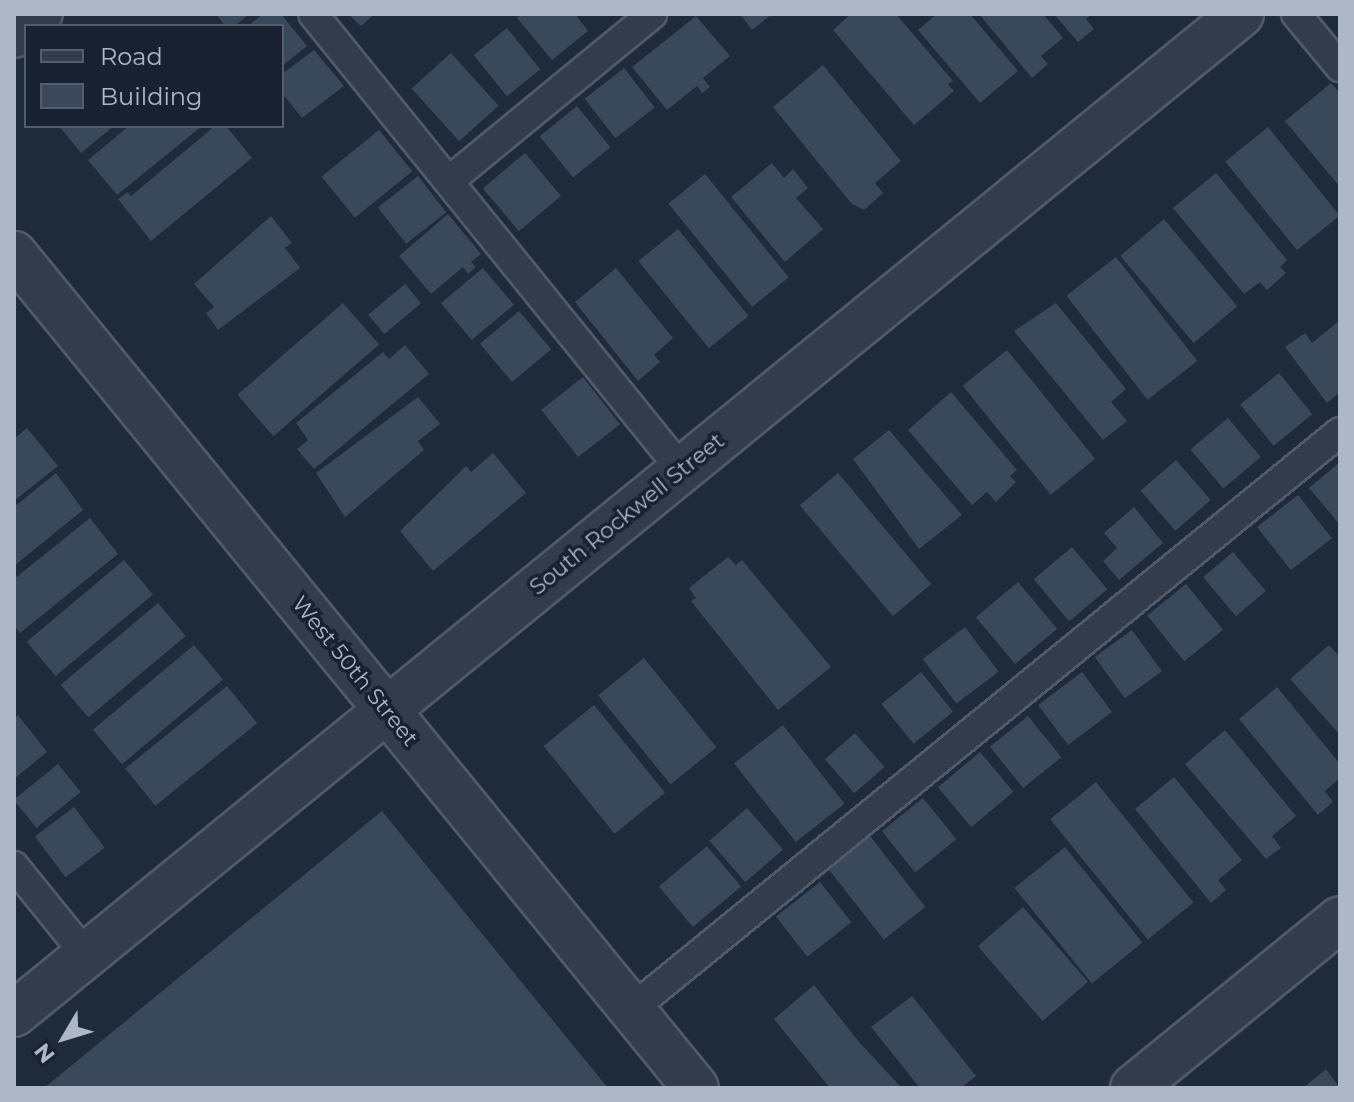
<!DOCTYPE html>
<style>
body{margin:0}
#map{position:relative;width:1354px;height:1102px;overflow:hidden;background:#1f2a3b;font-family:Montserrat,sans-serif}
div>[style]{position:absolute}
.building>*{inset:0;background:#3a485b;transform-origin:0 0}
.roads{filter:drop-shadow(2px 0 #505a69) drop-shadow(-2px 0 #505a69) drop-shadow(0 2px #505a69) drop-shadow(0 -2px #505a69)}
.service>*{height:28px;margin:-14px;padding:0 14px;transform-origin:14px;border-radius:14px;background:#333c4b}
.minor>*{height:44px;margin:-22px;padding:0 22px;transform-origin:22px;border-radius:22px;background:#333c4b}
span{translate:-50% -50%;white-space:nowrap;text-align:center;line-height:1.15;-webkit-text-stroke:7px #182130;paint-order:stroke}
.street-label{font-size:22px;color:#adb7c8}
.frame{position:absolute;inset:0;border:16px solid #adb7c8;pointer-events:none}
.legend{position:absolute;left:24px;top:24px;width:260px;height:104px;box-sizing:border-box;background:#182130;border:2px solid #545d6d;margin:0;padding:10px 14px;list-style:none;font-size:24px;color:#adb7c8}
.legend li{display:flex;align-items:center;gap:16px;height:40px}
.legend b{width:40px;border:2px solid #545d6d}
.north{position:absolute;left:24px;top:998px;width:80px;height:80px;-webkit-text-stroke:6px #182130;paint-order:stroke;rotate:232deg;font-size:22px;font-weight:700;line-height:32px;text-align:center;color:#adb7c8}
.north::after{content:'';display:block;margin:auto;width:28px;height:36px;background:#adb7c8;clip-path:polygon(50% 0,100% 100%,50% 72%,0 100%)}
</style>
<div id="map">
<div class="building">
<i style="clip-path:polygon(216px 14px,249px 14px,235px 26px,225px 26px)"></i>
<i style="clip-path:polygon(263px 14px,281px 14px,307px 46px,282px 66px,282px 26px,248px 26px)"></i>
<i style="clip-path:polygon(348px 14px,375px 14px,361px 26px)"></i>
<i style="clip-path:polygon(522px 14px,575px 14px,588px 31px,552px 60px,517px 18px)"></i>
<i style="clip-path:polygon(740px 14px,772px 14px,752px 30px)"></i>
<i style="clip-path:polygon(851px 14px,896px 14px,953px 81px,948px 84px,954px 91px,914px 125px,833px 30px)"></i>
<i style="clip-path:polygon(937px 14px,970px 14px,1018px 71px,980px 103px,918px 30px)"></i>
<i style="clip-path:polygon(979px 14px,1043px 14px,1063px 38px,1041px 56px,1048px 64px,1032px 78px)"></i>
<i style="clip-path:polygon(1054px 14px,1092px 14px,1086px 19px,1094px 29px,1078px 42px)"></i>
<i style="clip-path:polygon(696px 16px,730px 56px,703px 78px,710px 87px,702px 93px,697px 86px,667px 110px,632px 67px)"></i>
<i style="left:507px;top:28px;width:53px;height:43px;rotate:51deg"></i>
<i style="clip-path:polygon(314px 50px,344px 86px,302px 118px,282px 93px,282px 74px)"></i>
<i style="left:451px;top:53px;width:71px;height:53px;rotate:48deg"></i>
<i style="clip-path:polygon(823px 65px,901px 161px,875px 183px,883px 193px,864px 210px,851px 203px,773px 107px)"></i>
<i style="left:624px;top:68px;width:50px;height:50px;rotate:52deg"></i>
<i style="clip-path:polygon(1331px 83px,1340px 93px,1340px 187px,1285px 121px)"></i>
<i style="left:577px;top:106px;width:53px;height:48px;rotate:51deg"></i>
<i style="clip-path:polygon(59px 126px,114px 126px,81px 153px)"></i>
<i style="clip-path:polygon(129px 126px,202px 126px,117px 195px,88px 160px)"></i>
<i style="clip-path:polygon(215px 126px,226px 126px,252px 158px,151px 241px,118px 199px,128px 192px,131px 196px)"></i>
<i style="left:1268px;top:127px;width:114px;height:55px;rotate:51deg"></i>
<i style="left:379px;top:130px;width:53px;height:74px;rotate:51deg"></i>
<i style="left:525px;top:153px;width:56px;height:55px;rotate:50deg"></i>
<i style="clip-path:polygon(772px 163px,784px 178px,793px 169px,808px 188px,796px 198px,823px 229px,785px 262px,731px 197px)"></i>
<i style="clip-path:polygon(1216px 173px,1287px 260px,1280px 267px,1286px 273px,1267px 290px,1260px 282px,1244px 294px,1173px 208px)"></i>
<i style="left:705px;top:174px;width:133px;height:47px;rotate:51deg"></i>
<i style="left:418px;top:176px;width:46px;height:51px;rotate:52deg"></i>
<i style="clip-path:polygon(448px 214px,481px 254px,471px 262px,476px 267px,468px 274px,463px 267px,431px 294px,399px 256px)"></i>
<i style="clip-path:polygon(271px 216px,292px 243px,285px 248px,300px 268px,218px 330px,206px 313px,214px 307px,194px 284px)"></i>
<i style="left:1164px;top:219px;width:114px;height:57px;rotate:50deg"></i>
<i style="left:678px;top:229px;width:112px;height:51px;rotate:51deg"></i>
<i style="left:1116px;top:257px;width:132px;height:63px;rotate:52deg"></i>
<i style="left:483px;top:268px;width:48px;height:55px;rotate:50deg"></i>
<i style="clip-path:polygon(616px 268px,673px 338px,654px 355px,660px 362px,638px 381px,575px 302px)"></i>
<i style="left:405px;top:284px;width:25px;height:48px;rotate:50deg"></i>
<i style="left:343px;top:303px;width:55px;height:140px;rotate:49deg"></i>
<i style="clip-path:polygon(1056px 303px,1126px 389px,1111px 402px,1127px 421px,1103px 440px,1014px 331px)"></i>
<i style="left:519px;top:311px;width:50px;height:51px;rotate:50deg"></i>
<i style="clip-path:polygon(1340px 320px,1340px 392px,1327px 403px,1285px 347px,1305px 333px,1312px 343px)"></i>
<i style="clip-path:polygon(405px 345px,429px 374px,314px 469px,297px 449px,308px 440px,296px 423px,383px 352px,389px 359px)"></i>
<i style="left:1007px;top:350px;width:140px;height:57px;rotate:51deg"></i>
<i style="left:1279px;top:373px;width:53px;height:50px;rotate:51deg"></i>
<i style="left:583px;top:377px;width:60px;height:53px;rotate:52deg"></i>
<i style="clip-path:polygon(951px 392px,1017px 470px,1010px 476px,1016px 482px,996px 502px,987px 492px,972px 505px,908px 430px)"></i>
<i style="clip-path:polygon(418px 397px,440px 424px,418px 441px,424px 450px,345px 517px,316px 473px)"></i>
<i style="left:1228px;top:418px;width:51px;height:49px;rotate:50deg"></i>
<i style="clip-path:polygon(27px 428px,58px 466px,14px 501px,14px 439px)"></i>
<i style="clip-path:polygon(889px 430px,962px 515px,919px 549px,853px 459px)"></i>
<i style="clip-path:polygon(493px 453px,526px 493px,433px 571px,400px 531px,466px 466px,471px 472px)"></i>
<i style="left:1176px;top:460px;width:53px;height:47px;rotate:49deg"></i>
<i style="clip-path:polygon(1340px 462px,1340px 525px,1309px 488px)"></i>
<i style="clip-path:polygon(56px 473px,83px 510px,14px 566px,14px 507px)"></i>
<i style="left:838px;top:473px;width:145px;height:50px;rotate:50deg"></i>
<i style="left:1298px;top:495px;width:55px;height:52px;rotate:52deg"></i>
<i style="clip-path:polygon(1134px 507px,1163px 543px,1119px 580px,1103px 561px,1117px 548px,1104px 533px)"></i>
<i style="clip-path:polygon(90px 518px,118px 554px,20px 633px,14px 626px,14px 579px)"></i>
<i style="left:1072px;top:547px;width:55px;height:50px;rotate:50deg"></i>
<i style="left:1233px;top:552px;width:51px;height:39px;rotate:50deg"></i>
<i style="clip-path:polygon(728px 557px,736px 565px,742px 560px,831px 667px,778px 710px,691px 601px,696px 598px,689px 588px)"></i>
<i style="left:124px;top:560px;width:45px;height:127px;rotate:50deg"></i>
<i style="left:1018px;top:582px;width:61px;height:55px;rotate:50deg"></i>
<i style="left:1186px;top:584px;width:59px;height:50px;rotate:51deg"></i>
<i style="left:158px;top:603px;width:43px;height:127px;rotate:50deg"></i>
<i style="left:965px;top:627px;width:56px;height:53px;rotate:53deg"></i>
<i style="left:1132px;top:630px;width:51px;height:46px;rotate:54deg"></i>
<i style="left:194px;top:645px;width:45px;height:132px;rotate:50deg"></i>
<i style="clip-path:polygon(1329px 645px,1340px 657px,1340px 735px,1290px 679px)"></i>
<i style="left:644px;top:658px;width:115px;height:59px;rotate:51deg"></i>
<i style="left:921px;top:672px;width:51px;height:51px;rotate:51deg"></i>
<i style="left:1082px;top:672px;width:50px;height:55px;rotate:53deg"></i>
<i style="left:227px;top:686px;width:48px;height:131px;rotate:51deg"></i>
<i style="clip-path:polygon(1277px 687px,1340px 764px,1340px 778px,1325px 791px,1333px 802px,1318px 815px,1239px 719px)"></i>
<i style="left:594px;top:705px;width:113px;height:65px;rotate:51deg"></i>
<i style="clip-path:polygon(18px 715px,47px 752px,14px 779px,14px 718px)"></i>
<i style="left:1028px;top:716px;width:53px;height:49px;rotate:51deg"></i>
<i style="left:783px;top:725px;width:100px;height:62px;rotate:52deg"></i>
<i style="clip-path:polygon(1225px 730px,1296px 816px,1272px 836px,1281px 848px,1266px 859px,1185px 764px)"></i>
<i style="left:855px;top:733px;width:45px;height:40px;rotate:49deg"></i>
<i style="left:980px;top:752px;width:52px;height:55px;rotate:50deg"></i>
<i style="left:58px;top:764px;width:36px;height:57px;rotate:51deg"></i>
<i style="clip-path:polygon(1174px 777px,1242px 860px,1218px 880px,1226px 890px,1211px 903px,1135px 809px)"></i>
<i style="left:1096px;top:782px;width:155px;height:59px;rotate:51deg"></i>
<i style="left:923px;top:798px;width:53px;height:53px;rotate:51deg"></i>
<i style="left:74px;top:807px;width:51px;height:49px;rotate:53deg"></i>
<i style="left:747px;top:808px;width:55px;height:50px;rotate:49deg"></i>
<i style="clip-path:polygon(382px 811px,608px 1088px,44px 1088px)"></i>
<i style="left:870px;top:836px;width:90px;height:53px;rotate:52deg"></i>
<i style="left:707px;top:846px;width:53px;height:63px;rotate:50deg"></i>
<i style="left:1065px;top:847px;width:123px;height:65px;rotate:51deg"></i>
<i style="left:820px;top:882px;width:51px;height:56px;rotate:52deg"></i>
<i style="left:1023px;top:907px;width:99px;height:60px;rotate:49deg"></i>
<i style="clip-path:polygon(814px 985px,860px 1043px,902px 1088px,830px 1088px,774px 1019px)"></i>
<i style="clip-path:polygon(912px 996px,976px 1076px,961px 1088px,920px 1088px,871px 1027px)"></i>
<i style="clip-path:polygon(1326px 1069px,1340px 1088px,1303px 1088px)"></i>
</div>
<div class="roads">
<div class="service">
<i style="left:313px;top:14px;width:585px;rotate:51.03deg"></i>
<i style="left:1296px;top:14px;width:69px;rotate:50.3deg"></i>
<i style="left:449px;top:181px;width:263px;rotate:-39.4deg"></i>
<i style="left:14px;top:866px;width:114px;rotate:51deg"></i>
<i style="left:632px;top:1009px;width:913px;rotate:-39.18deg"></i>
</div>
<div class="minor">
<i style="left:14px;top:35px;width:33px;rotate:-39deg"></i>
<i style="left:14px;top:254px;width:1077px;rotate:50.73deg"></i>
<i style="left:14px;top:1014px;width:1583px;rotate:-39.18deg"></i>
<i style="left:1133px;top:1088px;width:267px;rotate:-39.2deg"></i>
</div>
</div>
<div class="street-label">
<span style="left:627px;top:514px;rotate:-39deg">South Rockwell Street</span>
<span style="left:355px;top:671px;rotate:51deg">West 50th Street</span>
</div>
<div class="frame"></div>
<ul class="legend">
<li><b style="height:10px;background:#333c4b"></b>Road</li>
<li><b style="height:22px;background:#3a485b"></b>Building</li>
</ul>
<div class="north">N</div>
</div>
